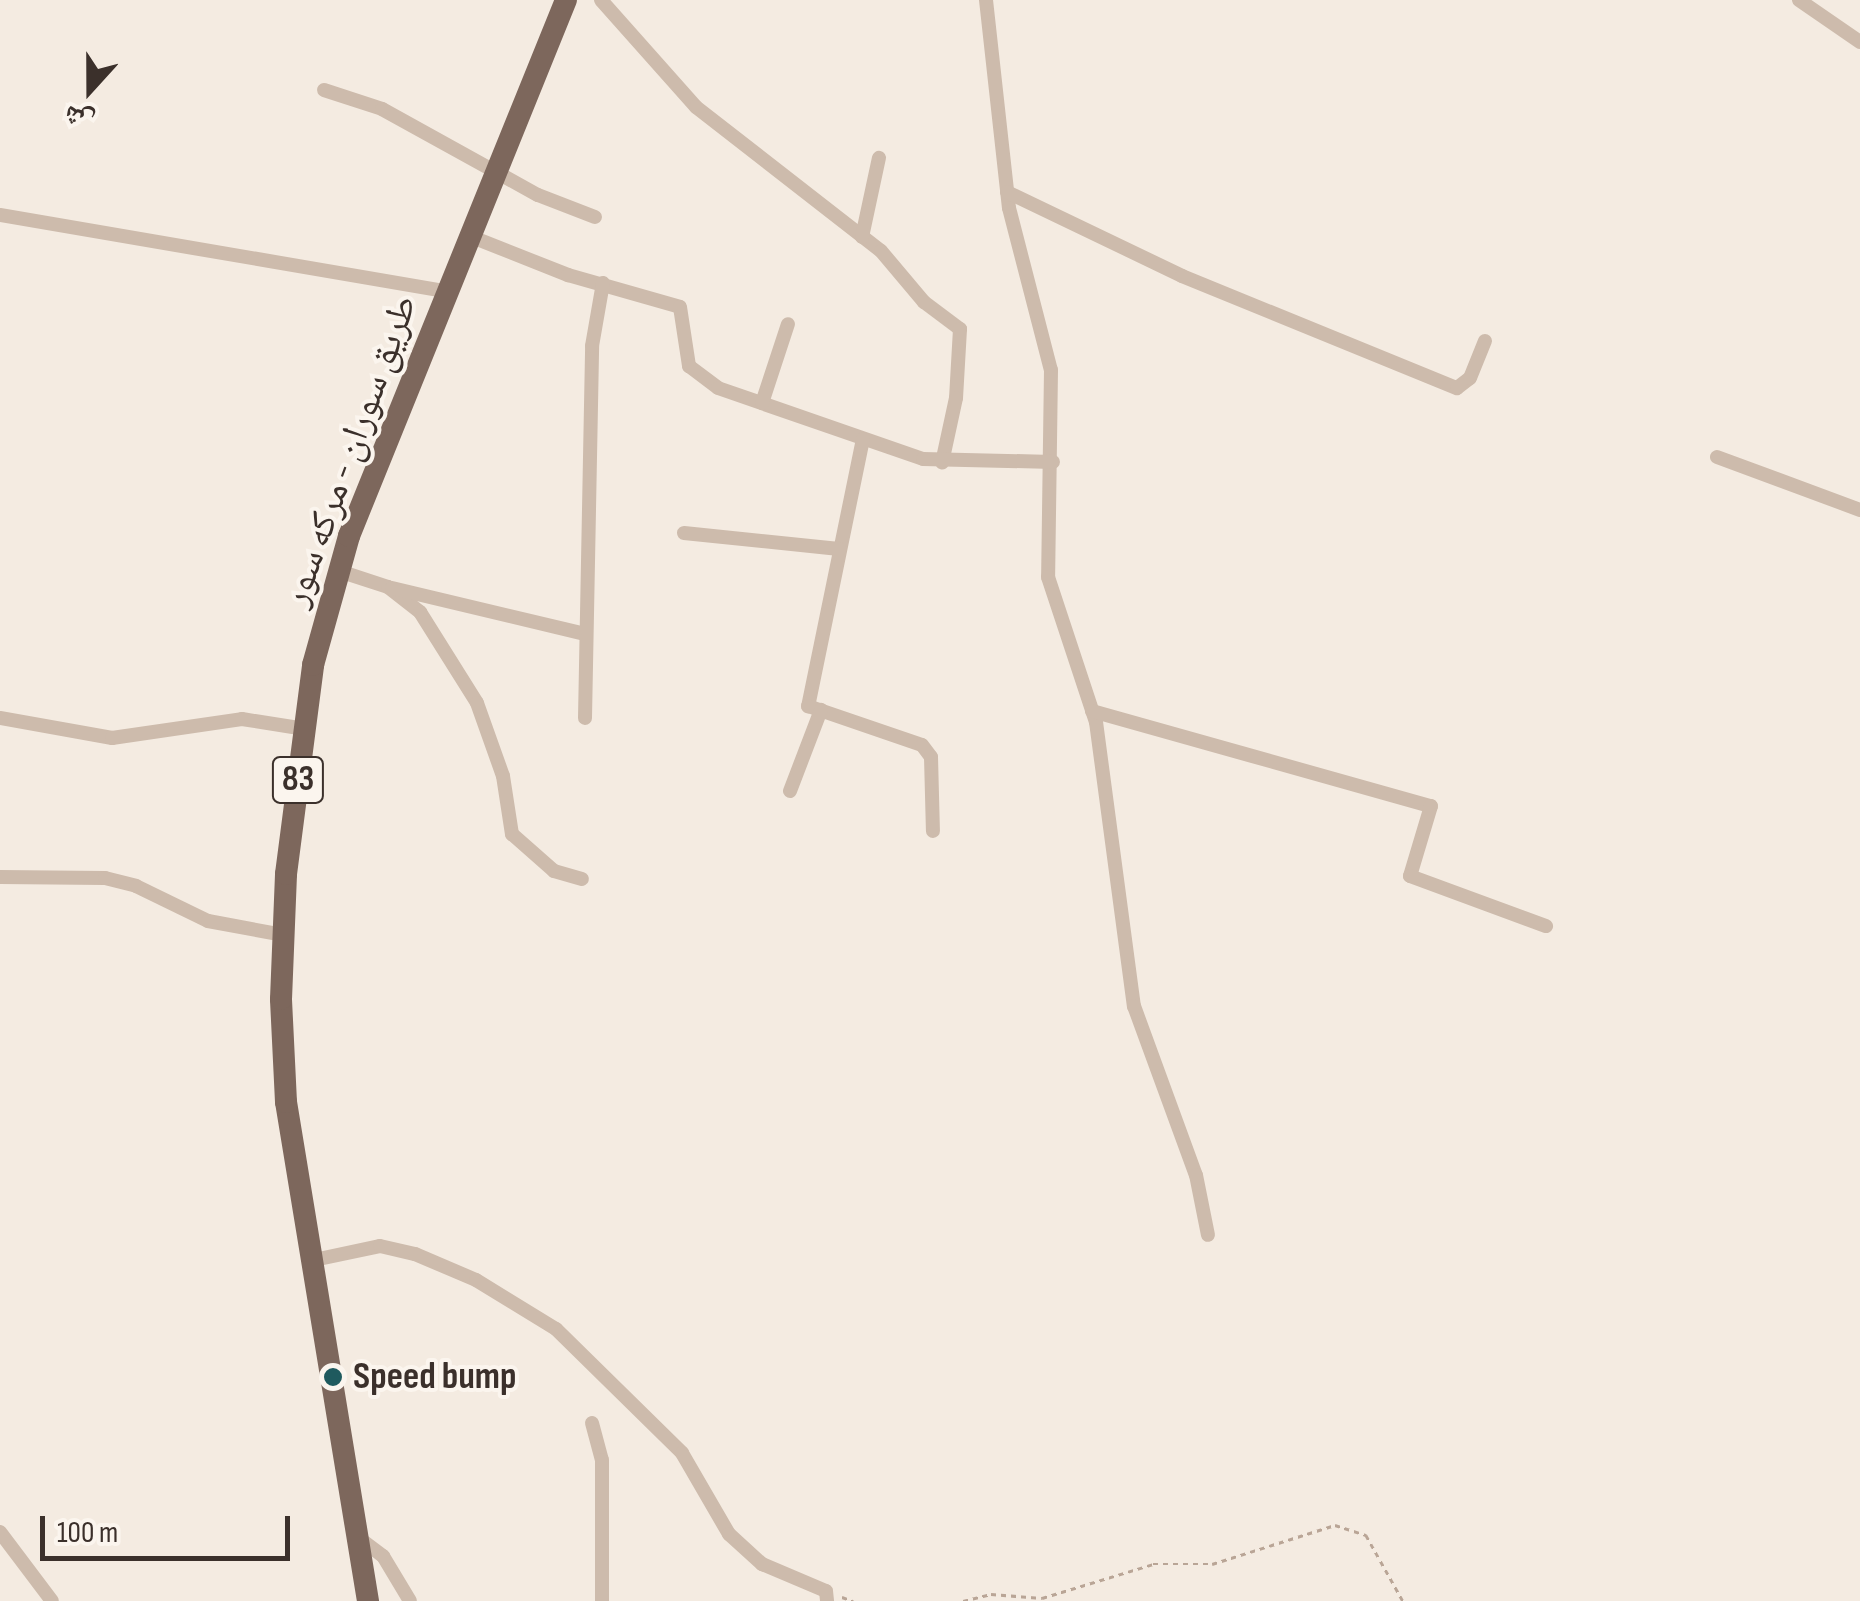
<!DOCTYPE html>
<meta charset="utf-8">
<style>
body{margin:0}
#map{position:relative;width:1860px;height:1601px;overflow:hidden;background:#f4ebe1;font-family:"Sofia Sans Condensed","Noto Naskh Arabic",sans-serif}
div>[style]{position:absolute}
.path>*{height:2.5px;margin-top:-1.25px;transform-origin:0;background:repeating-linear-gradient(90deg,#b9a596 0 5px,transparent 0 10px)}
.minor>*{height:14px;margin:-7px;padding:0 7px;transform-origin:7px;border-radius:7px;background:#cdbbac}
.primary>*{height:22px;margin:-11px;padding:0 11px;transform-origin:11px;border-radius:11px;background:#7d675c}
.dots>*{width:28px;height:28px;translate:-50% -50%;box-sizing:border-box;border:5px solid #fbf5ee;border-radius:50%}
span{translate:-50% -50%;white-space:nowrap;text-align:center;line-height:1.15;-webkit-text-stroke:8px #fbf5ee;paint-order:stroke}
.shield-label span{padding:2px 8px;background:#fbf5ee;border:2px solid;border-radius:8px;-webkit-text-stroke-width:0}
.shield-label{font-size:35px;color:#3b302b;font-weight:700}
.street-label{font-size:38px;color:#3b302b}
.poi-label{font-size:38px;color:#3b302b;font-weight:700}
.left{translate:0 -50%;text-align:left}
.north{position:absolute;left:40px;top:40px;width:100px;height:100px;-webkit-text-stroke:8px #fbf5ee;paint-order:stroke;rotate:201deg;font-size:28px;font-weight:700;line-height:40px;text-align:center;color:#3b302b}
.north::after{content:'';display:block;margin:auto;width:35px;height:45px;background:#3b302b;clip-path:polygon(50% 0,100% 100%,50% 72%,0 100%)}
.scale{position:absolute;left:40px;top:1516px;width:250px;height:45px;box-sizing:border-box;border:5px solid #3b302b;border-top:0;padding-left:12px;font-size:30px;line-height:35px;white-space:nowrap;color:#3b302b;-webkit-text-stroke:8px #fbf5ee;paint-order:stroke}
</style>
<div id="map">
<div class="path">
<i style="left:842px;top:1597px;width:12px;rotate:20deg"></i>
<i style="left:963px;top:1601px;width:29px;rotate:-14deg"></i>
<i style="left:991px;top:1594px;width:51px;rotate:4.5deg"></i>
<i style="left:1042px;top:1598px;width:116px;rotate:-17deg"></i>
<i style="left:1153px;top:1564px;width:59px"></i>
<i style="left:1212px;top:1564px;width:129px;rotate:-17.6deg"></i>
<i style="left:1335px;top:1525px;width:33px;rotate:18deg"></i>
<i style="left:1366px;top:1535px;width:76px;rotate:60.7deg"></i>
</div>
<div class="minor">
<i style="left:601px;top:0;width:143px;rotate:48.4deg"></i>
<i style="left:696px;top:107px;width:234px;rotate:37.9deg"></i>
<i style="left:881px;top:251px;width:67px;rotate:49.9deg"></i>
<i style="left:924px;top:302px;width:45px;rotate:36.9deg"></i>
<i style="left:960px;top:329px;width:69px;rotate:93.3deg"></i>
<i style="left:956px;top:398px;width:66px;rotate:102.2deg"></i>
<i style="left:986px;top:0;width:209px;rotate:83.7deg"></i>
<i style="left:1009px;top:208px;width:167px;rotate:75.5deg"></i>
<i style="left:1051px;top:370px;width:207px;rotate:90.8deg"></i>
<i style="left:1048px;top:577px;width:153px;rotate:71.7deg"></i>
<i style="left:1096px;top:722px;width:287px;rotate:82.4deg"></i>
<i style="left:1134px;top:1006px;width:180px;rotate:69.9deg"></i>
<i style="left:1196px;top:1175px;width:61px;rotate:78.7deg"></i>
<i style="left:1799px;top:0;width:74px;rotate:34.5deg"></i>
<i style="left:324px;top:90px;width:61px;rotate:18.1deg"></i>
<i style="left:382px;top:109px;width:178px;rotate:28.9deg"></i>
<i style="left:538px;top:195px;width:61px;rotate:21.1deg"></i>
<i style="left:1007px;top:192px;width:194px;rotate:25.6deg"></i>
<i style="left:1182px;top:276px;width:297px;rotate:22.2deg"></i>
<i style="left:1457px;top:388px;width:16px;rotate:-38deg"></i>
<i style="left:1470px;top:378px;width:40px;rotate:-68deg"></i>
<i style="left:0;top:215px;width:450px;rotate:9.7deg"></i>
<i style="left:467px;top:235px;width:109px;rotate:21.6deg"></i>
<i style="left:568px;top:275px;width:116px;rotate:15.9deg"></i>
<i style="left:680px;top:307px;width:60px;rotate:81.3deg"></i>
<i style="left:689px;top:366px;width:36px;rotate:37deg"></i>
<i style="left:718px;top:388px;width:217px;rotate:19.1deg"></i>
<i style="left:923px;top:459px;width:130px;rotate:1.3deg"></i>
<i style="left:862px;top:237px;width:81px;rotate:-77.9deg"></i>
<i style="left:762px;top:403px;width:83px;rotate:-71.8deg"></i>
<i style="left:863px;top:439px;width:273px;rotate:101.6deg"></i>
<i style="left:808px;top:706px;width:120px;rotate:18.9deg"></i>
<i style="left:922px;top:745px;width:15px;rotate:53deg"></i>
<i style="left:931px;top:757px;width:74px;rotate:88.5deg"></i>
<i style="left:1717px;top:457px;width:153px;rotate:20.3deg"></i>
<i style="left:684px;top:533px;width:156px;rotate:5.9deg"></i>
<i style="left:339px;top:571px;width:52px;rotate:18.1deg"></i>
<i style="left:388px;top:587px;width:41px;rotate:38deg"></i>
<i style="left:420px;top:612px;width:107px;rotate:57.9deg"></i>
<i style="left:477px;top:703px;width:77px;rotate:70.4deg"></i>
<i style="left:503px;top:776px;width:59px;rotate:81.2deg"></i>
<i style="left:512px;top:834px;width:56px;rotate:41.4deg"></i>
<i style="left:554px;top:871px;width:29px;rotate:16deg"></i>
<i style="left:392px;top:588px;width:198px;rotate:13.4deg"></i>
<i style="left:1092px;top:711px;width:352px;rotate:15.7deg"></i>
<i style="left:1431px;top:806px;width:73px;rotate:106.7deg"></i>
<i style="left:1410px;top:876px;width:145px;rotate:20.2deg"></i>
<i style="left:0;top:718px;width:114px;rotate:10.1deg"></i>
<i style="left:112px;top:738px;width:131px;rotate:-8.3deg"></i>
<i style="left:242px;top:719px;width:64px;rotate:9deg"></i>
<i style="left:585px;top:718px;width:372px;rotate:-88.9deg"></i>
<i style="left:592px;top:346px;width:64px;rotate:-80.1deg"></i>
<i style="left:790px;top:791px;width:87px;rotate:-69.1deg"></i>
<i style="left:0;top:877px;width:105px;rotate:0.5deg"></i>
<i style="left:105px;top:878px;width:32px;rotate:14deg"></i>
<i style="left:136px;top:886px;width:80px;rotate:25.9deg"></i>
<i style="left:208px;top:921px;width:76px;rotate:10.6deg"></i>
<i style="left:314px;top:1260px;width:67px;rotate:-12deg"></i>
<i style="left:380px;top:1246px;width:36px;rotate:13deg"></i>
<i style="left:415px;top:1254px;width:66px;rotate:23.1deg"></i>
<i style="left:476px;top:1280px;width:94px;rotate:31.5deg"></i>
<i style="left:556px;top:1329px;width:177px;rotate:44.5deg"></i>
<i style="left:682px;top:1453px;width:94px;rotate:59.9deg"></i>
<i style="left:729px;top:1534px;width:45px;rotate:42.3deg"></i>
<i style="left:762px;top:1564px;width:69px;rotate:22.9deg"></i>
<i style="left:826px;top:1591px;width:10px;rotate:84deg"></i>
<i style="left:592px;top:1423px;width:38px;rotate:75deg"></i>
<i style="left:602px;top:1460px;width:141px;rotate:90deg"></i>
<i style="left:0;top:1532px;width:86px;rotate:53deg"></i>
<i style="left:359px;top:1538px;width:30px;rotate:37deg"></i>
<i style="left:383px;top:1556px;width:52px;rotate:59deg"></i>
</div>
<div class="primary">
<i style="left:368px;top:1601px;width:506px;rotate:-99.33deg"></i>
<i style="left:286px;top:1102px;width:103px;rotate:-92.8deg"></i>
<i style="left:281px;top:999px;width:125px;rotate:-87.7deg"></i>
<i style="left:286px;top:874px;width:211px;rotate:-82.6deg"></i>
<i style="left:313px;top:665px;width:134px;rotate:-74.4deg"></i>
<i style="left:349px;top:536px;width:578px;rotate:-67.96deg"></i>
</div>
<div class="dots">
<i style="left:333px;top:1377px;background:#1f5a5e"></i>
</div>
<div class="shield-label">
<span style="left:298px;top:780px">83</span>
</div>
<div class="street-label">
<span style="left:350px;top:451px;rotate:-70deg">طريق سوران - مركه سور</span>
</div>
<div class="poi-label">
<span class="left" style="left:353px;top:1377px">Speed bump</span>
</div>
<div class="north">ش</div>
<div class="scale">100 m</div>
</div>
